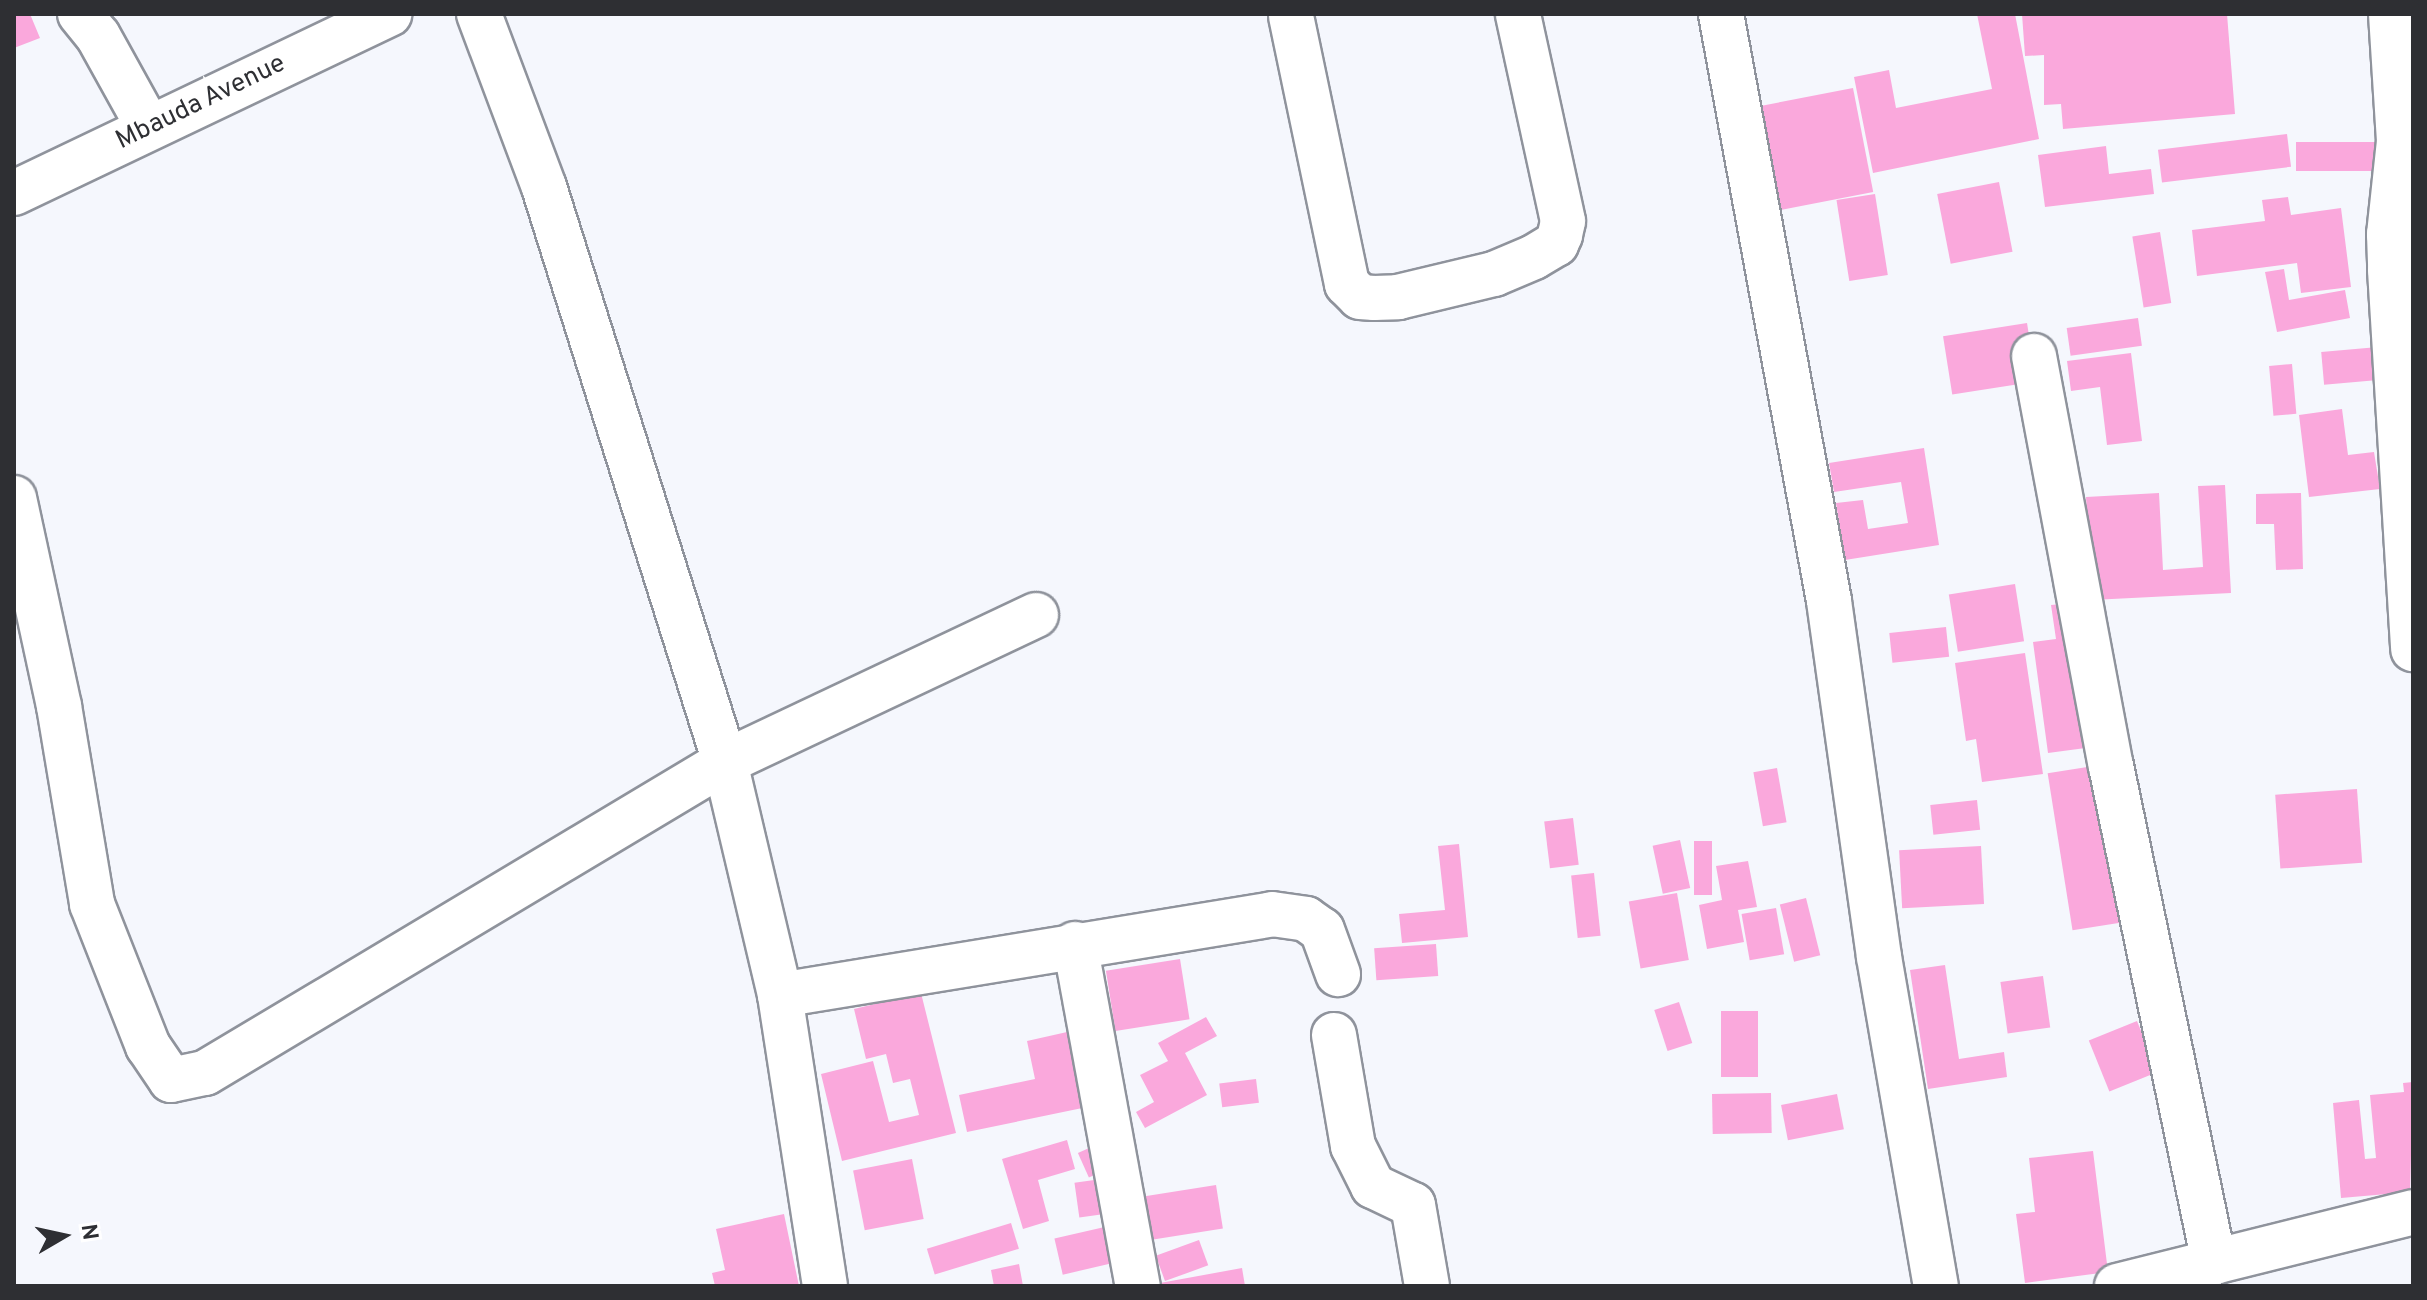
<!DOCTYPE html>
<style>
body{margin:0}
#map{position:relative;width:2427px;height:1300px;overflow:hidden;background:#f5f7fd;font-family:Overpass,sans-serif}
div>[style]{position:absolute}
.building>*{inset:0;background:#faa8dc;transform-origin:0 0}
.roads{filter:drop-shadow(2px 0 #8f939c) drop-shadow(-2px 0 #8f939c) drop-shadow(0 2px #8f939c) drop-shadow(0 -2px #8f939c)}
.minor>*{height:44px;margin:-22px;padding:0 22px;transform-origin:22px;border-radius:22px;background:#fff}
span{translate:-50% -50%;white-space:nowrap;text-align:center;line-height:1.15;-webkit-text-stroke:8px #fff;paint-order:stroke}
.street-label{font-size:26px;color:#2e2f33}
.frame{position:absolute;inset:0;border:16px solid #2e2f33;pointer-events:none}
.north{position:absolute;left:24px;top:1196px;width:80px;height:80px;-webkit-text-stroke:6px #fff;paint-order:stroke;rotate:81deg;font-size:22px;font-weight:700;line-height:32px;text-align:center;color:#2e2f33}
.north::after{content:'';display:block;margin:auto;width:28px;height:36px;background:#2e2f33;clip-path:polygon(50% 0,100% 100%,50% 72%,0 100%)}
</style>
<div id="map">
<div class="building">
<i style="clip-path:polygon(14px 14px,30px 14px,40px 38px,14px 48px)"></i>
<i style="clip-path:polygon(1977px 14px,2015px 14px,2039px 139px,1873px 173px,1854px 77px,1889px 70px,1896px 108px,1992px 89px)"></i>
<i style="clip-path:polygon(2022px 14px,2227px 14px,2235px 114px,2063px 129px,2061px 104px,2044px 105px,2044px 55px,2025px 56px)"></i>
<i style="left:1853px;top:88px;width:106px;height:102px;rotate:79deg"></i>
<i style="left:2287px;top:134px;width:33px;height:130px;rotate:83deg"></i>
<i style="left:2296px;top:142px;width:81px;height:29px"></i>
<i style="clip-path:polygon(2106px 146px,2109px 174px,2151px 169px,2154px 194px,2045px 207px,2038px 155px)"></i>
<i style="left:1999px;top:182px;width:71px;height:63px;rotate:79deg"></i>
<i style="left:1875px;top:194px;width:82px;height:39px;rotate:81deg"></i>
<i style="clip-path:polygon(2288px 197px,2291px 215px,2341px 208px,2351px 287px,2301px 293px,2297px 263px,2197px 276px,2192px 230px,2265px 221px,2262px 200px)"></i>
<i style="left:2160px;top:232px;width:72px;height:28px;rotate:81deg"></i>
<i style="clip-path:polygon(2284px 269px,2289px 300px,2345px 290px,2350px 318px,2277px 332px,2265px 272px)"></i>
<i style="left:2138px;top:318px;width:28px;height:72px;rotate:82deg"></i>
<i style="left:2027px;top:323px;width:59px;height:85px;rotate:81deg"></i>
<i style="left:2378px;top:347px;width:33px;height:57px;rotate:85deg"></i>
<i style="clip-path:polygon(2131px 353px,2142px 441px,2107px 445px,2100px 387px,2071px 391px,2067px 361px)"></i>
<i style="left:2292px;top:364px;width:50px;height:23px;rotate:85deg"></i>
<i style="clip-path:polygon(2342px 409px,2348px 455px,2374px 452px,2380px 489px,2309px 497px,2299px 415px)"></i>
<i style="clip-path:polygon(1924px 448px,1939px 545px,1845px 560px,1836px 503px,1863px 500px,1868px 529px,1908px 523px,1901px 482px,1834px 492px,1829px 463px)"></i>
<i style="clip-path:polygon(2225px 485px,2231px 593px,2092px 600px,2086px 497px,2159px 493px,2163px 570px,2203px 567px,2198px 486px)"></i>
<i style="clip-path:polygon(2301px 493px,2303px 569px,2276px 570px,2274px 524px,2256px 524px,2256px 494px)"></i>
<i style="left:2015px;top:584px;width:58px;height:67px;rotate:81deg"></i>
<i style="clip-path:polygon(2072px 603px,2093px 747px,2048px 753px,2033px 642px,2056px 639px,2051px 605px)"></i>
<i style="left:1946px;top:627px;width:30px;height:57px;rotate:84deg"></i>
<i style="clip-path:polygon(2025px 653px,2043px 774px,1982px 782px,1976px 739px,1966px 741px,1955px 663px)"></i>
<i style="left:2100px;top:765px;width:159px;height:53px;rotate:81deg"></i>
<i style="left:1777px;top:768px;width:55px;height:24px;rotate:80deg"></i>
<i style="left:2357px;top:789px;width:74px;height:82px;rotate:86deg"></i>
<i style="left:1977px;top:800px;width:30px;height:47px;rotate:84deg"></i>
<i style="left:1573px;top:818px;width:47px;height:29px;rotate:83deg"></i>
<i style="left:1680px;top:840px;width:49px;height:28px;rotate:78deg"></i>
<i style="left:1694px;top:841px;width:18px;height:54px"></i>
<i style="clip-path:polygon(1459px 844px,1468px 937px,1402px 943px,1399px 914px,1445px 910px,1438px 846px)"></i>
<i style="left:1981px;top:846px;width:58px;height:82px;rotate:87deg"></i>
<i style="clip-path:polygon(1748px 861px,1757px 907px,1738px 910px,1744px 942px,1707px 949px,1699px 905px,1722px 900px,1716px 866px)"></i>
<i style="left:1594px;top:873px;width:63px;height:23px;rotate:84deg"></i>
<i style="left:1677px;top:893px;width:68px;height:49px;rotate:80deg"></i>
<i style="left:1806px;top:898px;width:59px;height:27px;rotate:76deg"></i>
<i style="left:1776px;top:908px;width:47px;height:35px;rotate:80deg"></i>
<i style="left:1436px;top:944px;width:32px;height:62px;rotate:86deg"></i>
<i style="left:1180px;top:959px;width:61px;height:75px;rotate:81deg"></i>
<i style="clip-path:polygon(1945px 965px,1959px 1059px,2004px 1052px,2007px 1077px,1928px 1089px,1910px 970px)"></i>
<i style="left:2043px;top:976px;width:52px;height:43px;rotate:82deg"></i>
<i style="clip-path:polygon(921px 993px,956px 1133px,842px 1161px,821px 1074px,873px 1061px,889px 1122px,919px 1115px,910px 1079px,893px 1083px,886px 1054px,866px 1059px,854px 1009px)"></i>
<i style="left:1679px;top:1002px;width:43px;height:26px;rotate:72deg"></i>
<i style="left:1721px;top:1011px;width:37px;height:66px"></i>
<i style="clip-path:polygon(1206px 1017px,1217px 1036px,1185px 1053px,1207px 1095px,1145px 1128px,1136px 1112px,1154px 1102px,1140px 1075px,1168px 1061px,1158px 1043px)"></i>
<i style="left:2137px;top:1021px;width:55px;height:52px;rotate:68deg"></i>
<i style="clip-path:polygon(1076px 1030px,1092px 1106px,967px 1132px,959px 1095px,1035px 1079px,1027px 1041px)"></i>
<i style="left:1256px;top:1079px;width:24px;height:37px;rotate:83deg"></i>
<i style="clip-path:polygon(2413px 1082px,2410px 1192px,2341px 1198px,2333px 1103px,2359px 1100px,2365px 1159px,2376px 1158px,2370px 1095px,2404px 1092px,2403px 1083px)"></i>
<i style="left:1771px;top:1093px;width:40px;height:59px;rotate:89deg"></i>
<i style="left:1837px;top:1094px;width:36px;height:57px;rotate:79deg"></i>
<i style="clip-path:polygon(1067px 1140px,1075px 1169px,1038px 1180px,1049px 1221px,1023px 1229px,1002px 1159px)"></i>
<i style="left:1098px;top:1144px;width:27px;height:22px;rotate:66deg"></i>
<i style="clip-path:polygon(2093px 1151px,2108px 1272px,2025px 1283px,2016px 1214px,2035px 1212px,2029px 1158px)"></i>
<i style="left:912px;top:1159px;width:61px;height:60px;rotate:79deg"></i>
<i style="left:1123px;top:1176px;width:35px;height:49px;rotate:82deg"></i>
<i style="left:1216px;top:1185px;width:44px;height:72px;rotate:81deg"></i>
<i style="clip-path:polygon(784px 1214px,799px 1286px,715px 1286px,712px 1273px,725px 1270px,716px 1229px)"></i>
<i style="left:1011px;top:1223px;width:27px;height:88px;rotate:73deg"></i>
<i style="left:1109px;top:1226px;width:37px;height:56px;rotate:77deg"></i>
<i style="left:1199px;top:1240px;width:27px;height:46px;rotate:70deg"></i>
<i style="clip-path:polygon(1019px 1264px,1023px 1286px,994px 1286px,991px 1270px)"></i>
<i style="clip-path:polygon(1242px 1268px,1245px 1286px,1161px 1286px,1160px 1283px)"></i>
</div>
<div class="roads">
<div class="minor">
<i style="left:80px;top:14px;width:28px;rotate:51deg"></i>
<i style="left:98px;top:36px;width:105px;rotate:61deg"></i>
<i style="left:479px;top:14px;width:185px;rotate:69.4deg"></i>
<i style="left:544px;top:187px;width:603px;rotate:72.53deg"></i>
<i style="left:725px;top:762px;width:239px;rotate:76.7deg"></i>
<i style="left:780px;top:995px;width:294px;rotate:81.2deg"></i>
<i style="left:1721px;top:14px;width:597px;rotate:79.57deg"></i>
<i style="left:1829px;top:601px;width:359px;rotate:82deg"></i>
<i style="left:1879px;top:957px;width:334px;rotate:80.2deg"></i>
<i style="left:2391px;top:14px;width:127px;rotate:86.4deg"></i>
<i style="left:2399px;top:141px;width:94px;rotate:96.1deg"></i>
<i style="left:2389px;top:234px;width:36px;rotate:88deg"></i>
<i style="left:2390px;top:270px;width:380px;rotate:86.5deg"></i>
<i style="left:1291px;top:16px;width:274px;rotate:78.2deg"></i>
<i style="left:1347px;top:284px;width:18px;rotate:45deg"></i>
<i style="left:1360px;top:297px;width:14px;rotate:4deg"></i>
<i style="left:1374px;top:298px;width:24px;rotate:-2deg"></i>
<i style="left:1398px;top:297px;width:99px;rotate:-13.5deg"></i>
<i style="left:1494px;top:274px;width:43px;rotate:-23deg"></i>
<i style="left:1534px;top:257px;width:26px;rotate:-31deg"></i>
<i style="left:1556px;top:244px;width:10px;rotate:-66deg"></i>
<i style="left:1560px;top:235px;width:14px;rotate:-78deg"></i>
<i style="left:1563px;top:221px;width:212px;rotate:-102.3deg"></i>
<i style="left:14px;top:193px;width:416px;rotate:-25.5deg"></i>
<i style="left:2034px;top:356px;width:417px;rotate:79.4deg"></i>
<i style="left:2111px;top:766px;width:507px;rotate:78.27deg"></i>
<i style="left:14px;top:498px;width:213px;rotate:77.8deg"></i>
<i style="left:59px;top:706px;width:201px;rotate:80.5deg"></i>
<i style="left:92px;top:904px;width:153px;rotate:68.5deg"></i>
<i style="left:148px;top:1046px;width:41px;rotate:55.9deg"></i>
<i style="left:171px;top:1080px;width:35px;rotate:-12deg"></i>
<i style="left:205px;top:1073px;width:606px;rotate:-30.88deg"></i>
<i style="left:725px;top:762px;width:344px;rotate:-25.3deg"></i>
<i style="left:1075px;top:944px;width:348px;rotate:79.6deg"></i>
<i style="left:780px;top:995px;width:499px;rotate:-9.3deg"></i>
<i style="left:1272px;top:914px;width:34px;rotate:8deg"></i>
<i style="left:1306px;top:919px;width:19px;rotate:35deg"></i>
<i style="left:1322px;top:930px;width:47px;rotate:70deg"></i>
<i style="left:1334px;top:1035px;width:113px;rotate:80.3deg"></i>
<i style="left:1353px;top:1146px;width:45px;rotate:63.4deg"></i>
<i style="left:1373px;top:1186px;width:44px;rotate:25.4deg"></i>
<i style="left:1413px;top:1205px;width:82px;rotate:80.2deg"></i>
<i style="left:2117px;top:1286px;width:305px;rotate:-14deg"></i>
</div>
</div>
<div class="street-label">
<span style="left:201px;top:103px;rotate:-26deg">Mbauda Avenue</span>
</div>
<div class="frame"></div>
<div class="north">N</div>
</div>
